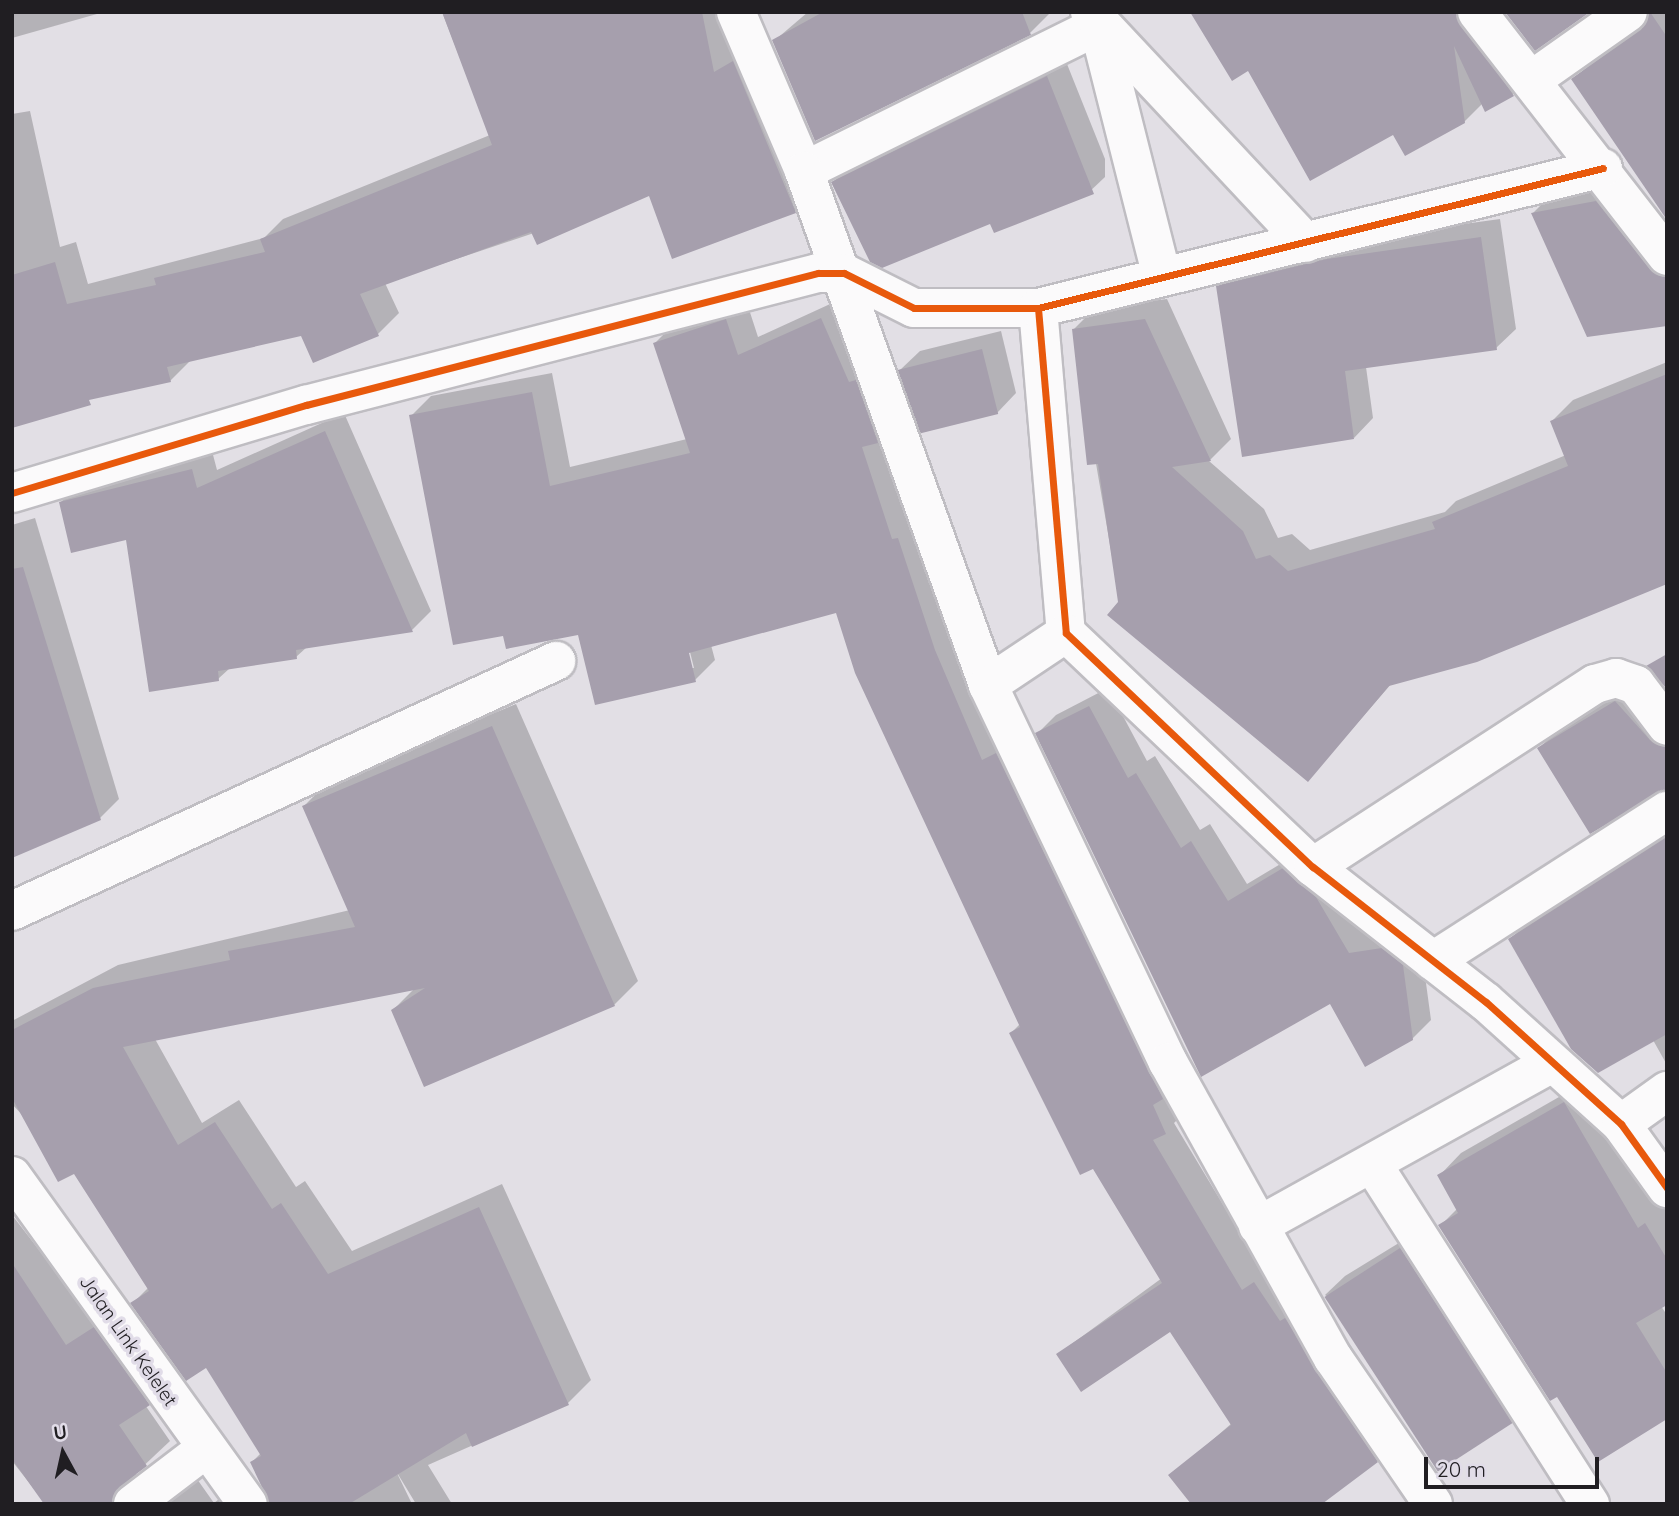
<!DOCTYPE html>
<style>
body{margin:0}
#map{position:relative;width:1679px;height:1516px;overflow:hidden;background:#e2dfe5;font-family:Quicksand,sans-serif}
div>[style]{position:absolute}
.shadow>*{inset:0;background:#0003}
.building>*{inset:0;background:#a69fad;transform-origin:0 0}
.roads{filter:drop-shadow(2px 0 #bfbdc2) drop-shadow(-2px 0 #bfbdc2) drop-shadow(0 2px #bfbdc2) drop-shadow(0 -2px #bfbdc2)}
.street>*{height:38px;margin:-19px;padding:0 19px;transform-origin:19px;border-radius:19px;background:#fbfafb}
.cycleway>*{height:7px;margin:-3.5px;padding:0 3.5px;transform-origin:3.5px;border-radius:3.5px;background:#e8590c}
span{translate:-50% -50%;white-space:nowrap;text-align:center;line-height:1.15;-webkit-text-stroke:7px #e1dce8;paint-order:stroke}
.street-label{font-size:19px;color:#201e22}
.frame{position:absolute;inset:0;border:14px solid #201e22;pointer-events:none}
.north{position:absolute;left:28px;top:1418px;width:70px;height:70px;-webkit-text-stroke:5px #e1dce8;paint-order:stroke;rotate:352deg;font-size:19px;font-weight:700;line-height:28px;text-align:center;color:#201e22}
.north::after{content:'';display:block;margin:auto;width:24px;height:32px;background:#201e22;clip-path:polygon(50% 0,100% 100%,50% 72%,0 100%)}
.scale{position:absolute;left:1424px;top:1457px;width:175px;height:32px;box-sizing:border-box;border:4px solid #201e22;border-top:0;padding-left:9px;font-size:21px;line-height:24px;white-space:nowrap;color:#201e22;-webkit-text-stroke:5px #e1dce8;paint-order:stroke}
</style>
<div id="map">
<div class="shadow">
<i style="clip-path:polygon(12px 12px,104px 12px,12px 38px)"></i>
<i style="clip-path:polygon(442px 12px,727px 12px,816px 191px,795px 212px,650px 194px,385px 283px,399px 313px,378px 334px,302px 334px,191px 360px,170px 381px,97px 396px,12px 426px,12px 114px,30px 111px,60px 247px,76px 242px,88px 284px,264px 238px,283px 219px,490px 135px)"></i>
<i style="clip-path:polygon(808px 12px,1051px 12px,1030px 33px,774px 41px)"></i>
<i style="clip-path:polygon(1193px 12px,1487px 12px,1534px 73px,1513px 94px,1485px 110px,1483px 103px,1464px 122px,1394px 132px,1249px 69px)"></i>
<i style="clip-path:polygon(1651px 12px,1667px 12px,1667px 214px,1573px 79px)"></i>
<i style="clip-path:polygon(1065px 59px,1105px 159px,1105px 177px,1086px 195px,991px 221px,833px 182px,851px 164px)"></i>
<i style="clip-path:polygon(1618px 180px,1667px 239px,1667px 324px,1533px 213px,1554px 192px)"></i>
<i style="clip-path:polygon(1500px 219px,1516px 329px,1496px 348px,1366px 367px,1373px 418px,1354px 438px,1218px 287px,1238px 267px,1348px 240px)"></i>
<i style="clip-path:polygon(evenodd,841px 299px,1185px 1112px,1174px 1123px,1263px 1271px,1397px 1441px,1377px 1461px,1171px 1476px,1232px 1423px,1171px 1330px,1058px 1354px,1162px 1278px,1011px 1033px,1020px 1024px,837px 611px,711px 645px,715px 660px,695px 680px,580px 633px,504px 634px,411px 416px,431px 396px,552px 373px,570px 467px,687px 439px,655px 343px,675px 323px,746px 300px,758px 337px,841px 299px,685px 644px,688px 644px,694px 668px,691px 668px,685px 644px)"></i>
<i style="clip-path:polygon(1167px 299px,1231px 439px,1209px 461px,1264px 509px,1278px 538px,1292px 534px,1310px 550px,1445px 512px,1456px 501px,1566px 455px,1552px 421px,1573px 400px,1667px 362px,1667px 582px,1392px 683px,1308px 780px,1120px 603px,1073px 330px,1095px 308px)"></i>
<i style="clip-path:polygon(1001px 331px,1016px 393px,997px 413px,900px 370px,920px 351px)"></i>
<i style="clip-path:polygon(344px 413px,431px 611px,412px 630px,307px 647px,296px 657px,230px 668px,218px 679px,127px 538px,60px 503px,80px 483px,212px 451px,217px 470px)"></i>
<i style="clip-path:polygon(35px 518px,119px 799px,100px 818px,12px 856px,12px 525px)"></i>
<i style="clip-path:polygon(1636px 683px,1667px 733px,1667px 789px,1539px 748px,1559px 729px)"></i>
<i style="clip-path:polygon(1108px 688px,1147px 761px,1155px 756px,1200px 830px,1210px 824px,1247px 884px,1302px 851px,1335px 879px,1368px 935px,1401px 930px,1421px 946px,1431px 1020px,1412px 1039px,1331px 1002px,1037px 734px,1056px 715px)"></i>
<i style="clip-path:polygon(516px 704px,638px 981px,614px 1005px,393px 1010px,415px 988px,155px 1039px,202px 1123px,239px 1100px,296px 1187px,305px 1181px,352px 1251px,502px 1184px,591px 1380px,568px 1403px,428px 1465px,452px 1504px,416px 1504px,396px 1471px,412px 1504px,46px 1504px,12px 1461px,12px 1215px,151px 1394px,143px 1402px,170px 1441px,136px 1473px,139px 1494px,197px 1479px,214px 1503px,244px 1480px,262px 1501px,271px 1500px,252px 1462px,261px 1453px,206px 1365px,133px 1303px,149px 1287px,74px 1171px,12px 1104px,12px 1021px,118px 965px,350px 910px,304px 806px,328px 782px)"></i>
<i style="clip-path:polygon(1667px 831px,1667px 1065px,1653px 1040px,1510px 939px,1533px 917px)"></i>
<i style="clip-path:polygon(1587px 1081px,1661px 1206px,1667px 1203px,1667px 1302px,1661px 1306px,1667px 1315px,1667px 1417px,1558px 1395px,1440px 1226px,1458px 1208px,1439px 1176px,1461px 1153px)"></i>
<i style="clip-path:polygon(1420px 1230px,1531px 1402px,1511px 1422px,1325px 1295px,1345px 1276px)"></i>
</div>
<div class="building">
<i style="clip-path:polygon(442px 12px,702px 12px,714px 72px,733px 61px,796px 213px,672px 259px,649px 196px,537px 245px,531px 232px,360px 294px,379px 336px,313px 363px,301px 336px,167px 367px,171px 382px,89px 400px,91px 405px,12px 428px,12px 275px,55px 262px,67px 304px,156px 285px,154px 278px,265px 252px,260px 239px,492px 145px)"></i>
<i style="clip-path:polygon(823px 12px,1022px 12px,1031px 35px,815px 141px,772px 40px)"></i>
<i style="clip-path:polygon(1190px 12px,1456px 12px,1514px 96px,1485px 112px,1454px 46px,1465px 123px,1405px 156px,1393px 135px,1310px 181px,1248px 71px,1232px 81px)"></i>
<i style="clip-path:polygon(1505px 12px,1590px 12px,1535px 51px)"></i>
<i style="clip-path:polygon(1650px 12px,1667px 37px,1667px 220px,1571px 79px,1641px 30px)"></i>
<i style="clip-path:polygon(1047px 76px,1094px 194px,994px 233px,990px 224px,882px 268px,870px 262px,831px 182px)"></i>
<i style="clip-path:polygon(1596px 201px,1650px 269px,1667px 277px,1667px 326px,1587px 337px,1531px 213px)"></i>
<i style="clip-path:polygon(1481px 237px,1497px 350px,1345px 371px,1354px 439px,1242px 457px,1216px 286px,1327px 259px)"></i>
<i style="clip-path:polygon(821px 318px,849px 382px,856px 380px,878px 443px,862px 447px,892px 539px,898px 538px,935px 650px,982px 760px,996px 753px,1163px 1099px,1153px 1105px,1166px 1134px,1153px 1140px,1242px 1290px,1254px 1282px,1280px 1321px,1285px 1318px,1378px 1462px,1322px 1504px,1191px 1504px,1168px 1475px,1231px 1425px,1170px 1332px,1081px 1392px,1056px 1354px,1162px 1283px,1093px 1169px,1080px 1175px,1009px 1033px,1020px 1027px,855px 673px,836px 613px,689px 653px,696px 682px,595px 705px,578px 635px,506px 649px,503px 636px,453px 645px,409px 415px,532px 392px,550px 486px,690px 453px,653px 343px,726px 319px,738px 355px)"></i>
<i style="clip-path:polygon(1145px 319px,1211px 461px,1172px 467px,1243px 531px,1256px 559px,1270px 555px,1288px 571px,1435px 529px,1432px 522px,1568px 466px,1550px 421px,1667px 374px,1667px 584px,1477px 662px,1389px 686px,1308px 782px,1107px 615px,1118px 602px,1098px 464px,1087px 465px,1072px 329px)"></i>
<i style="left:982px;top:349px;width:67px;height:87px;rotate:76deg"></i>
<i style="clip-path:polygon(325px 431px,413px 632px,296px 650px,297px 659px,218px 671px,219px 681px,149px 692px,126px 540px,71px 553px,59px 502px,192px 469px,197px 488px)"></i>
<i style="clip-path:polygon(23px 567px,101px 820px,12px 858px,12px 569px)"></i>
<i style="clip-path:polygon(1667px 654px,1667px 689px,1646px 666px)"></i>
<i style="clip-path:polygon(1615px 701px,1650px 740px,1667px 747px,1667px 789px,1590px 834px,1537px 748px)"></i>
<i style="clip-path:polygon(1089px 706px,1128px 778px,1136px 773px,1181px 848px,1191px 841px,1228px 901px,1283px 868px,1316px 897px,1349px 953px,1382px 948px,1403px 965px,1413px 1040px,1365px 1067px,1330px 1004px,1201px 1077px,1035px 733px)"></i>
<i style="clip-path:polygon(492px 726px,615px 1006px,424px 1087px,391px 1010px,425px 988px,123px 1047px,178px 1145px,215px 1122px,272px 1209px,281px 1203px,328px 1274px,479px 1207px,569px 1405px,472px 1447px,466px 1433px,349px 1504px,270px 1504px,250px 1462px,261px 1456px,206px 1368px,186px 1381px,130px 1303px,149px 1291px,74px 1174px,58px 1182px,12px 1098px,12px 1030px,93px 988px,230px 960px,228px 951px,355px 927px,302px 806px)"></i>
<i style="clip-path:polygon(1667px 837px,1667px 1034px,1598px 1073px,1571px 1049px,1508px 939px)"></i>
<i style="clip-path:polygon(1564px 1102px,1638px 1228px,1645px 1223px,1667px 1259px,1667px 1305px,1636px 1323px,1667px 1373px,1667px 1419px,1598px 1462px,1557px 1397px,1550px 1401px,1438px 1225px,1458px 1213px,1437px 1175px)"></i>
<i style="left:1400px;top:1248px;width:208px;height:90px;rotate:57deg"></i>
<i style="clip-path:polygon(12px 1263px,66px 1345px,94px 1327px,150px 1405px,119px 1425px,147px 1466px,119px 1487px,112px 1504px,44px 1504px,12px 1459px)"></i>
</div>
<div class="roads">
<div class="street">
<i style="left:736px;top:12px;width:173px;rotate:66.8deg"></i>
<i style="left:804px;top:171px;width:328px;rotate:-26.3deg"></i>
<i style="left:1090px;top:12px;width:316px;rotate:46.9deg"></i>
<i style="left:1477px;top:12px;width:309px;rotate:52.1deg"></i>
<i style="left:1099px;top:28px;width:253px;rotate:75.8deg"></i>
<i style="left:1533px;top:79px;width:116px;rotate:-35.2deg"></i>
<i style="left:804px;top:171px;width:546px;rotate:70.3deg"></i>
<i style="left:1038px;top:308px;width:326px;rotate:85.1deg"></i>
<i style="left:1066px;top:633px;width:340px;rotate:43.5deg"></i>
<i style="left:1313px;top:867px;width:219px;rotate:38deg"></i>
<i style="left:1486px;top:1002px;width:182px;rotate:42.1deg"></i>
<i style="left:1621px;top:1124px;width:79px;rotate:54.3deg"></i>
<i style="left:12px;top:493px;width:307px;rotate:-16.7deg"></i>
<i style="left:306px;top:405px;width:529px;rotate:-14.46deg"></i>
<i style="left:818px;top:273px;width:26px"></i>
<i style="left:844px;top:273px;width:78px;rotate:26.6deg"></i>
<i style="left:914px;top:308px;width:124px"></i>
<i style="left:1038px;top:308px;width:582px;rotate:-13.92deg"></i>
<i style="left:1066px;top:633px;width:94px;rotate:146.3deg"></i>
<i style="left:988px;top:685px;width:418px;rotate:64.5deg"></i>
<i style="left:1168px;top:1062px;width:339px;rotate:60.9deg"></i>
<i style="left:1333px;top:1358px;width:177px;rotate:55.6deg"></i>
<i style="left:1313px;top:867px;width:336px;rotate:-33deg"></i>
<i style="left:1595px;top:684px;width:22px;rotate:-16deg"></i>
<i style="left:1616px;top:678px;width:21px;rotate:19deg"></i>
<i style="left:1636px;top:685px;width:51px;rotate:52.9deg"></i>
<i style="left:12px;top:911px;width:599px;rotate:-24.68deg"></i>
<i style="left:1433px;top:961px;width:278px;rotate:-32.7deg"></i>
<i style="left:1621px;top:1124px;width:57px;rotate:-35.7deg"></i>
<i style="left:1373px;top:1165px;width:403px;rotate:57.4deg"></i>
<i style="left:12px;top:1176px;width:404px;rotate:54.3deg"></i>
<i style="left:1258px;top:1226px;width:334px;rotate:-29deg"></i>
<i style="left:133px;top:1504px;width:89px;rotate:-37.3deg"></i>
</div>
</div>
<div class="cycleway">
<i style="left:1038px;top:308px;width:326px;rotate:85.1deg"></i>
<i style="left:1066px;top:633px;width:340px;rotate:43.5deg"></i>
<i style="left:1313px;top:867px;width:219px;rotate:38deg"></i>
<i style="left:1486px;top:1002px;width:182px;rotate:42.1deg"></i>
<i style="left:1621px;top:1124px;width:79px;rotate:54.3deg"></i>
<i style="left:12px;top:493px;width:307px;rotate:-16.7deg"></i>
<i style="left:306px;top:405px;width:529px;rotate:-14.46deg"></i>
<i style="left:818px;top:273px;width:26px"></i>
<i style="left:844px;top:273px;width:78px;rotate:26.6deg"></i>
<i style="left:914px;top:308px;width:124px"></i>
<i style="left:1038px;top:308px;width:582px;rotate:-13.92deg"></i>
</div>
<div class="street-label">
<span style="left:128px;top:1341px;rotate:55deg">Jalan Link Kelelet</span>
</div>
<div class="frame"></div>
<div class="north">U</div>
<div class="scale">20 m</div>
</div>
